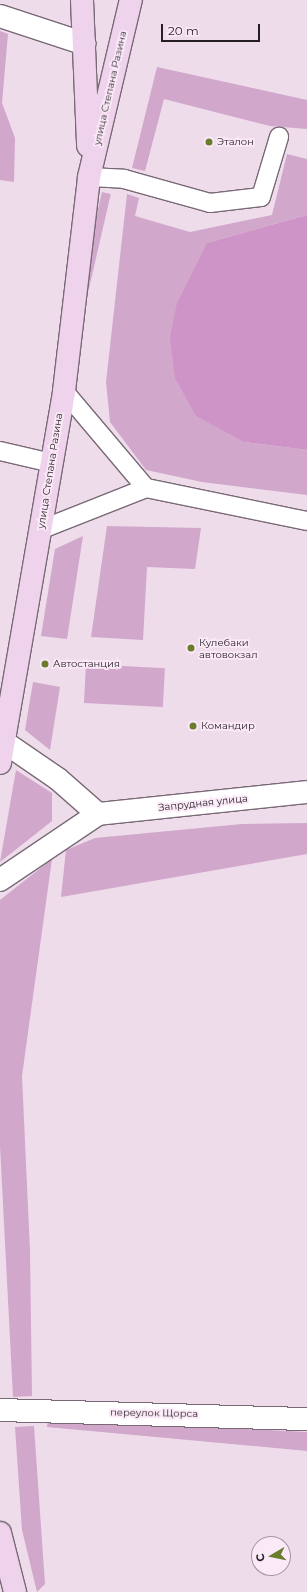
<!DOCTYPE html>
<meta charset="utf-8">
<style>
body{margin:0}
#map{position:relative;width:307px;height:1592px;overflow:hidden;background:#eedceb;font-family:Montserrat,sans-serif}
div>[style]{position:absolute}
.green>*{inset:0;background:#d1a7cb;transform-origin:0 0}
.water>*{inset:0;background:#cf94c7}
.roads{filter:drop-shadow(1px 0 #796976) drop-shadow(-1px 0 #796976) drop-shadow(0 1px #796976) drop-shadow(0 -1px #796976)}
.service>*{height:18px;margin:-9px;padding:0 9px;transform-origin:9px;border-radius:9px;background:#fff}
.minor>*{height:22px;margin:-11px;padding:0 11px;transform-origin:11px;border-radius:11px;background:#fff}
.secondary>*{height:22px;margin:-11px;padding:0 11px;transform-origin:11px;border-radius:11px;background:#efd3ec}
.dots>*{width:11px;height:11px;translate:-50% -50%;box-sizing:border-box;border:2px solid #fbe9f8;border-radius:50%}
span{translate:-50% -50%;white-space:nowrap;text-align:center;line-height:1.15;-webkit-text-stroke:3.5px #fbe9f8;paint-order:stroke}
.street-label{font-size:10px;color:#241e23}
.poi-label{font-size:10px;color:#241e23}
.left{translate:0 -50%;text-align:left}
.north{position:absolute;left:251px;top:1536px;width:40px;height:40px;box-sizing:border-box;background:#fbe9f8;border:1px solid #a598a3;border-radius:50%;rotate:261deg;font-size:11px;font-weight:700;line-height:16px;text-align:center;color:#241e23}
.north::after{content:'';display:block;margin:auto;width:14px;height:18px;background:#6a7d2d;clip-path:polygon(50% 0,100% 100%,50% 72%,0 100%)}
.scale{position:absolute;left:161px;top:24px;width:99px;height:18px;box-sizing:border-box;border:2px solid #241e23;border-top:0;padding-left:5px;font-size:12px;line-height:14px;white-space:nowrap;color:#241e23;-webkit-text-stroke:3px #fbe9f8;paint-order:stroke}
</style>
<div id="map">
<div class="green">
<i style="clip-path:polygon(0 31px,8px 34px,2px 103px,15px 138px,14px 182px,0 180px)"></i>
<i style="clip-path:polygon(157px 67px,307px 100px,307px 129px,270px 126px,164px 99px,145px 171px,132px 168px)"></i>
<i style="clip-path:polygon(287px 154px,307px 159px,307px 215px,207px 243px,244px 442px,307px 450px,307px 495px,202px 482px,146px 470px,110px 422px,106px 382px,127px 194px,139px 198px,135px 216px,190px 232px,272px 215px)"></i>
<i style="left:102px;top:192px;width:9px;height:191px;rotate:13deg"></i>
<i style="clip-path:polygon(107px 526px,201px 528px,195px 569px,147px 567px,143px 640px,91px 637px)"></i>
<i style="clip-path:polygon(83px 536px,67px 639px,41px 636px,55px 549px)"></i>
<i style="left:86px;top:664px;width:79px;height:39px;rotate:3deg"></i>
<i style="clip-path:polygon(33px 682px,60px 687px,50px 750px,25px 730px)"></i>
<i style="clip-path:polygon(16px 770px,52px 793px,52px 821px,0 862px)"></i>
<i style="clip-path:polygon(307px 823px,307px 854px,61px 897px,66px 850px,95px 838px,242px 824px)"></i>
<i style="clip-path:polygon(52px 859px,22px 1076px,30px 1251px,32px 1396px,13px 1397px,0 1146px,0 900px)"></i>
<i style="clip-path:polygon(48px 1419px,307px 1432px,307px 1451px,47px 1427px)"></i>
<i style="clip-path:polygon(34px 1426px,45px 1584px,37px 1592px,22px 1530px,15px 1427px)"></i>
</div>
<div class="water">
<i style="clip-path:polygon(307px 215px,307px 450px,244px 442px,196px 416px,175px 378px,170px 337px,177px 303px,207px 243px)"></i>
</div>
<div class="roads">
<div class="service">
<i style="left:89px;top:177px;width:35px;rotate:3deg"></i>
<i style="left:124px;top:179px;width:89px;rotate:15.6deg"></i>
<i style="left:210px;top:203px;width:51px;rotate:-6.7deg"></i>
<i style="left:261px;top:197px;width:63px;rotate:-73.3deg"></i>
<i style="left:64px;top:391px;width:127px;rotate:49.8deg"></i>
<i style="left:0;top:451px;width:53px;rotate:13deg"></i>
<i style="left:40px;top:530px;width:114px;rotate:-21.6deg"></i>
<i style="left:146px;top:488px;width:164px;rotate:11.6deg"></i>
</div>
<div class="minor">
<i style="left:0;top:16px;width:89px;rotate:18.2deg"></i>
<i style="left:4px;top:742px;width:65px;rotate:34.4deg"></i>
<i style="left:58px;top:779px;width:53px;rotate:41.2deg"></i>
<i style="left:0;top:880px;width:118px;rotate:-34deg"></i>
<i style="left:98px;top:814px;width:210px;rotate:-6deg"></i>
<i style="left:0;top:1410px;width:307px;rotate:1.7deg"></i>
</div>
<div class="secondary">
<i style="left:82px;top:0;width:146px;rotate:87.6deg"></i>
<i style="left:0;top:763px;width:377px;rotate:-80.2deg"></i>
<i style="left:64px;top:391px;width:215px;rotate:-83.3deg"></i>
<i style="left:89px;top:177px;width:182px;rotate:-76.7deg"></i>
<i style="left:0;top:1533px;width:61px;rotate:75.7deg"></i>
</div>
</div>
<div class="dots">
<i style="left:209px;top:142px;background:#6a7d2d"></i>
<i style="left:191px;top:648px;background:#6a7d2d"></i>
<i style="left:45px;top:664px;background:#6a7d2d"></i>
<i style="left:193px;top:726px;background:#6a7d2d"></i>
</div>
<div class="street-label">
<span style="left:110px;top:88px;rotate:-77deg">улица Степана Разина</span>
<span style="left:50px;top:471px;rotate:-81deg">улица Степана Разина</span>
<span style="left:203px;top:803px;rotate:-6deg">Запрудная улица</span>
<span style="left:154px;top:1413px;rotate:1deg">переулок Щорса</span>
</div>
<div class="poi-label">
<span class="left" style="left:217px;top:142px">Эталон</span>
<span class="left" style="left:199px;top:648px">Кулебаки<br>автовокзал</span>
<span class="left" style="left:53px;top:664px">Автостанция</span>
<span class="left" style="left:201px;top:726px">Командир</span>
</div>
<div class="north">С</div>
<div class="scale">20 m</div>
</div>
